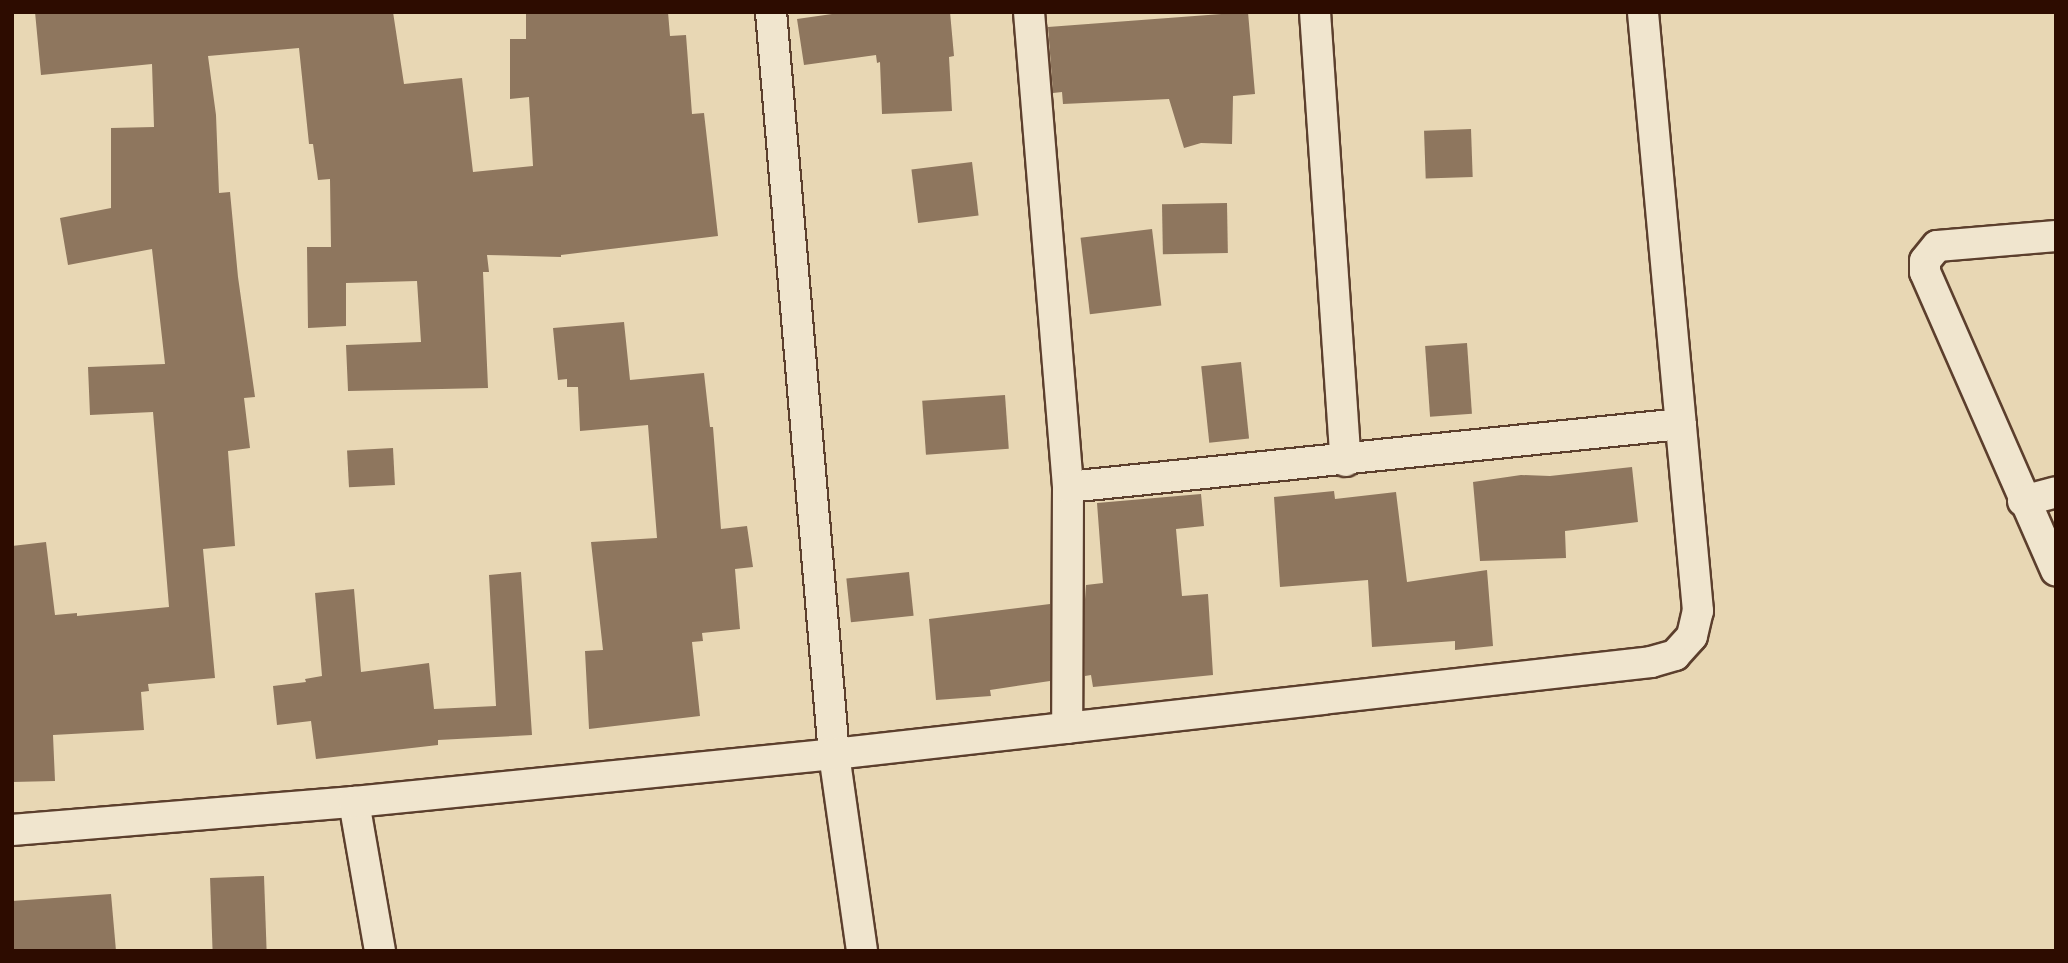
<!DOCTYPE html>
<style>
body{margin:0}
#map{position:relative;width:2068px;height:963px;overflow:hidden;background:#e8d7b4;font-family:"IM FELL Great Primer",serif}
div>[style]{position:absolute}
.building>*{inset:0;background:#8e765e;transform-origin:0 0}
.roads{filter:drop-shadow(2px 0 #5c3f2d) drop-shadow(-2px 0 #5c3f2d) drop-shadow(0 2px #5c3f2d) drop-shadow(0 -2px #5c3f2d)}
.minor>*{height:30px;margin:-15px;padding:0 15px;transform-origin:15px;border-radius:15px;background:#f0e5ce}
span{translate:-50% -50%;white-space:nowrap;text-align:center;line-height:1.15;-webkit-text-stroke:5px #f0e5ce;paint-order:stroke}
.frame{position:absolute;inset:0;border:14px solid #2d0c00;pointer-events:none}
</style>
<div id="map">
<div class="building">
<i style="clip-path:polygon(35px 12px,393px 12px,404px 84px,462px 78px,473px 172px,533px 166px,529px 97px,510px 99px,510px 39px,526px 39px,526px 12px,668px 12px,670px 36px,686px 35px,692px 114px,704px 113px,718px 236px,561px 255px,561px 257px,487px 255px,489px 272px,483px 272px,488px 388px,348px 391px,346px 345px,421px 342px,417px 281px,346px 283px,346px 326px,308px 328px,307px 247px,331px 247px,330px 179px,318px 180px,313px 144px,309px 144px,299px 48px,208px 56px,216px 115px,219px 193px,230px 192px,238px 277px,255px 397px,244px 398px,250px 448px,228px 451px,235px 546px,203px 549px,215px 678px,148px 684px,149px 691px,141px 692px,144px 730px,53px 735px,55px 781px,12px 782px,12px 546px,46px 542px,55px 615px,77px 613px,77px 616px,169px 607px,153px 412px,90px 415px,88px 367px,165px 364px,152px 249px,68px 265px,60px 218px,111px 208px,111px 128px,154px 127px,152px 64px,41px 75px)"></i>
<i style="clip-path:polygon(846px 12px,950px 12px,954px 56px,949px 57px,952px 111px,882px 114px,880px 62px,877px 63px,876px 55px,804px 65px,797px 19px)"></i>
<i style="clip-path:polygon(1248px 12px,1255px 94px,1233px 96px,1232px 144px,1201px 143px,1184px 148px,1169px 99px,1063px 104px,1062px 92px,1053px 93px,1048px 27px)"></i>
<i style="left:1471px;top:129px;width:48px;height:47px;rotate:88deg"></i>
<i style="left:972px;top:162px;width:54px;height:61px;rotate:83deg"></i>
<i style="left:1227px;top:203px;width:50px;height:65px;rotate:89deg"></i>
<i style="left:1152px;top:229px;width:77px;height:72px;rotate:83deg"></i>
<i style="clip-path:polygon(624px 322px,630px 380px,704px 373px,710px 427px,713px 427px,721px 529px,747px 526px,753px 567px,735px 569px,740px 629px,702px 633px,703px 641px,692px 642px,700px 716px,589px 729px,585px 651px,603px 650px,591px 542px,657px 538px,648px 425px,580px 431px,578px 387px,567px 387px,567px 379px,558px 380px,553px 328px)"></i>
<i style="left:1467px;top:343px;width:71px;height:42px;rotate:86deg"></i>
<i style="left:1241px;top:362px;width:77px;height:40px;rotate:84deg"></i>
<i style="left:1005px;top:395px;width:54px;height:83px;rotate:86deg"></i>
<i style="left:393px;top:448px;width:37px;height:46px;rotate:87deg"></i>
<i style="clip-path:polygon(1632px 467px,1638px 522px,1565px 531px,1566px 558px,1480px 561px,1473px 482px,1521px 475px,1550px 476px)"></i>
<i style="clip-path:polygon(1334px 491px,1335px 499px,1396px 492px,1407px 582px,1487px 570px,1493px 646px,1455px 650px,1455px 641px,1372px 647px,1368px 580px,1280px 587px,1274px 497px)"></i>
<i style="clip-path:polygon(1201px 494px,1204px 526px,1176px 529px,1182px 596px,1208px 594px,1213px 675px,1093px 687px,1091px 675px,1085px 676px,1085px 599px,1086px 585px,1103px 583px,1097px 503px)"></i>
<i style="clip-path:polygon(521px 572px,532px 735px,438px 740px,438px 745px,316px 759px,311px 721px,277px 725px,273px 686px,306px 682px,305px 679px,322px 676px,315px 593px,354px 589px,361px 672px,429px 663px,434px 709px,496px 706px,489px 575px)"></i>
<i style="left:909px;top:572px;width:44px;height:63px;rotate:84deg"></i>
<i style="clip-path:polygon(1050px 604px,1050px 681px,990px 690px,991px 696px,936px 700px,929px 619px)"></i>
<i style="left:264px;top:876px;width:75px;height:54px;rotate:88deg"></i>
<i style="clip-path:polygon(111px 894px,116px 951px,12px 951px,12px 901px)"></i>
</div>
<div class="roads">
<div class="minor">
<i style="left:771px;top:12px;width:745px;rotate:85.15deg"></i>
<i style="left:834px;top:754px;width:199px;rotate:81.9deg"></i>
<i style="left:1029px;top:12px;width:477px;rotate:85.3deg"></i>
<i style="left:1068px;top:487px;width:241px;rotate:90.2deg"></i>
<i style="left:1315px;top:12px;width:450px;rotate:86.1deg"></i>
<i style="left:2056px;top:236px;width:119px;rotate:175.2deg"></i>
<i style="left:1937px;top:246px;width:19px;rotate:129deg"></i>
<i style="left:1925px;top:261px;width:11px;rotate:90deg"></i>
<i style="left:1925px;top:272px;width:326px;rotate:66.3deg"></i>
<i style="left:1068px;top:487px;width:616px;rotate:-5.87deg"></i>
<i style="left:2023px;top:501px;width:34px;rotate:-15deg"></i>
<i style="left:354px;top:802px;width:151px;rotate:80.1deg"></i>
<i style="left:12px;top:830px;width:343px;rotate:-4.7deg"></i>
<i style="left:354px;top:802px;width:482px;rotate:-5.7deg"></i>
<i style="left:834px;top:754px;width:822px;rotate:-6.42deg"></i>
<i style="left:1651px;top:662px;width:25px;rotate:-16deg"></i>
<i style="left:1675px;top:655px;width:25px;rotate:-48deg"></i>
<i style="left:1692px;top:636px;width:26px;rotate:-77deg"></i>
<i style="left:1698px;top:611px;width:602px;rotate:-95.25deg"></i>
</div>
</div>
<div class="frame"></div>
</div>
